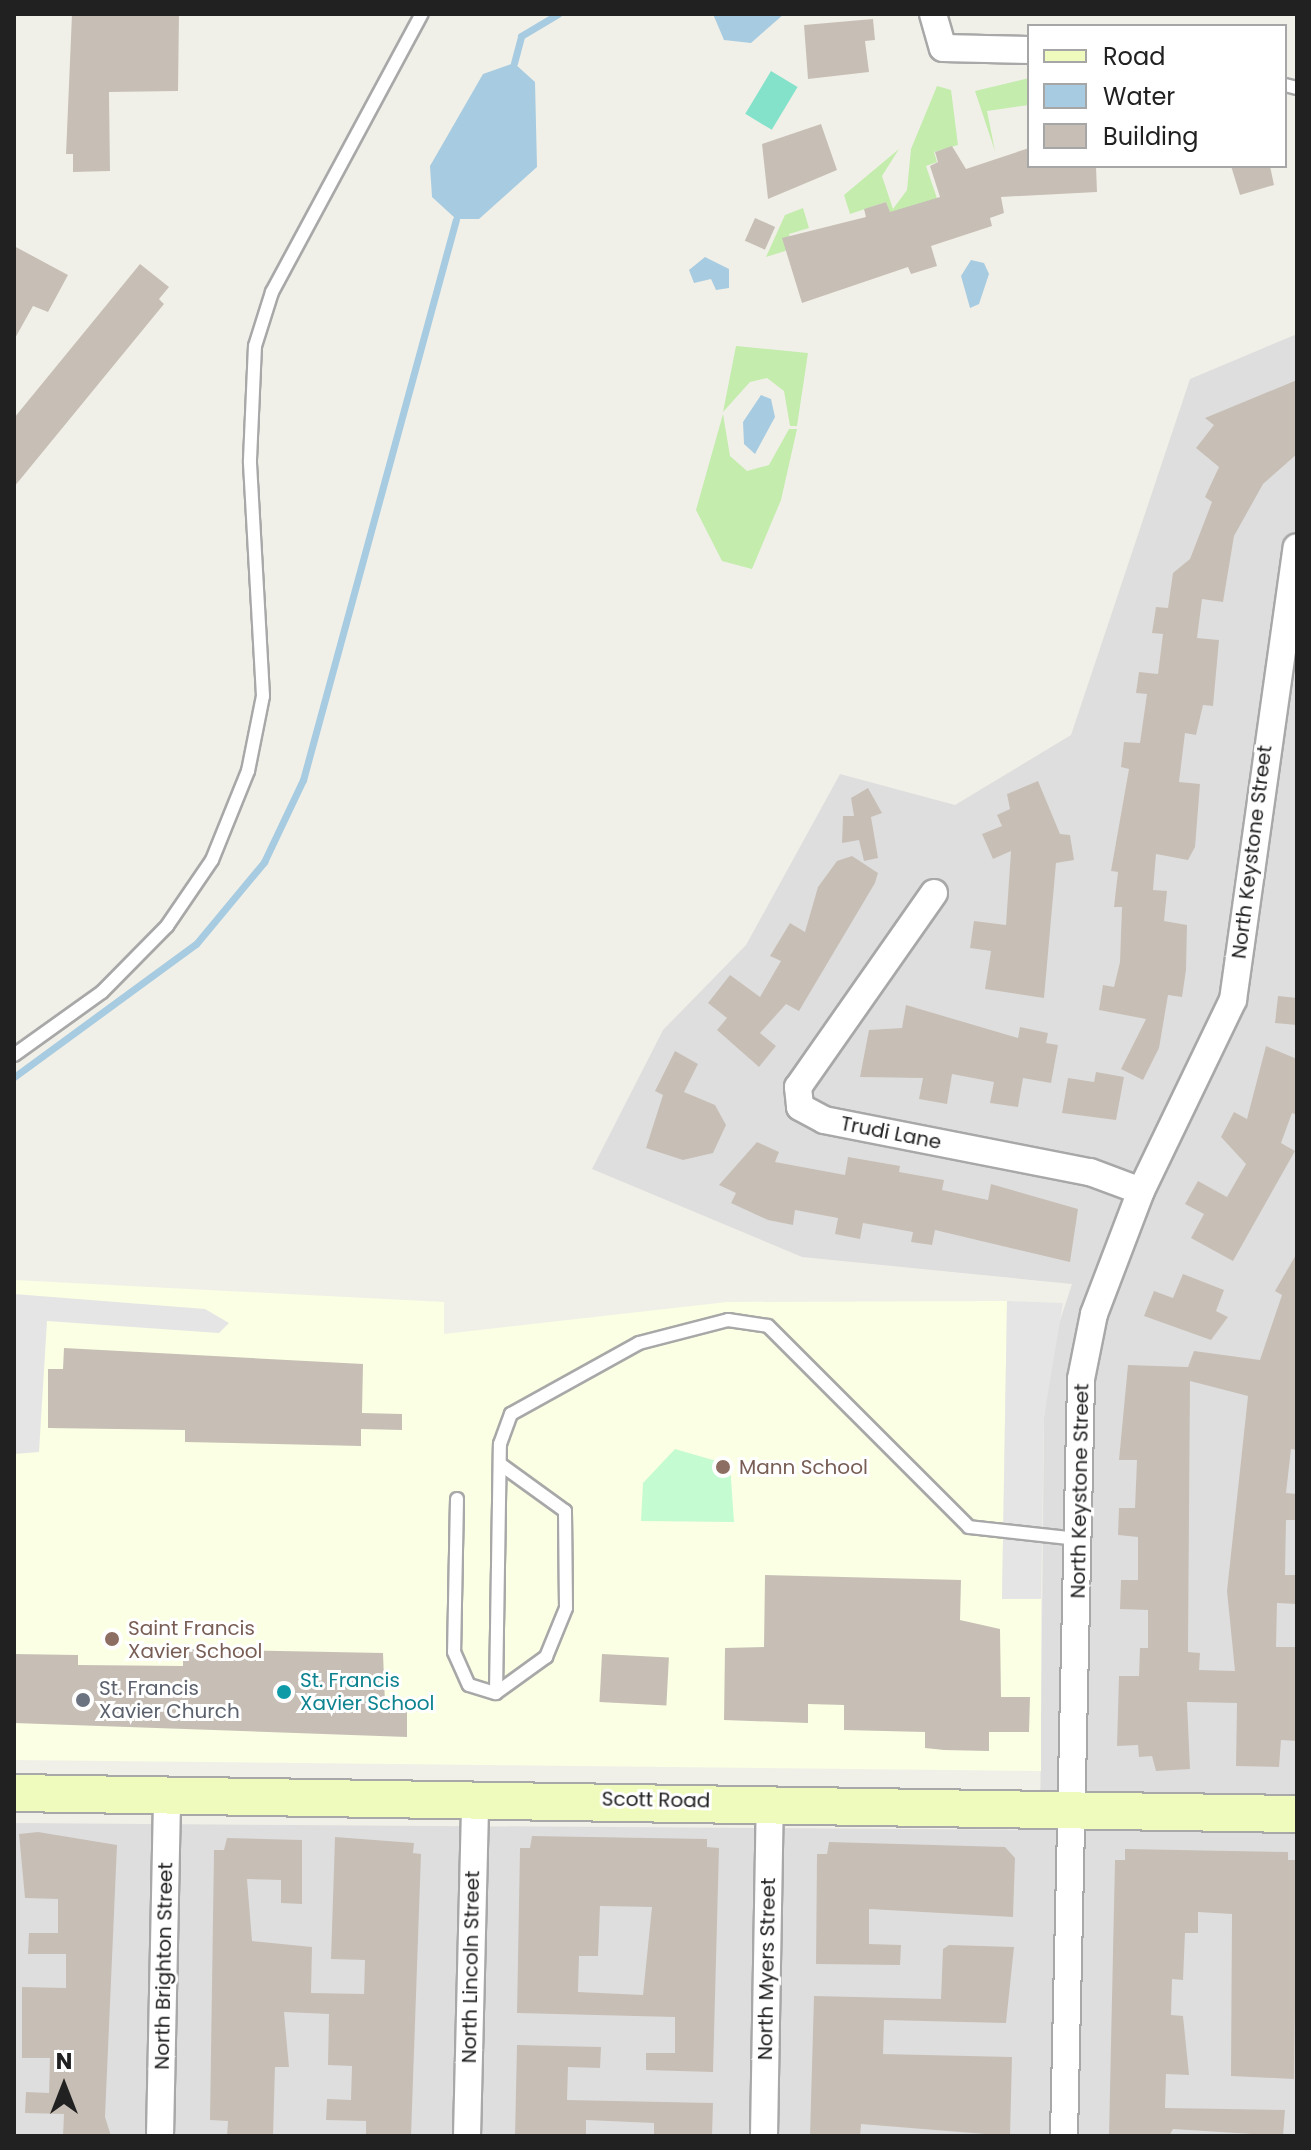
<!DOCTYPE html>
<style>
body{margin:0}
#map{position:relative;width:1311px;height:2150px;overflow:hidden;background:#f1f0e8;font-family:Poppins,sans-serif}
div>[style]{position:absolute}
.residential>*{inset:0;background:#dfdede}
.education>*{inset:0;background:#fbffe3}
.grass>*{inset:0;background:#c3ecad}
.park>*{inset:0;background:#c5fbd1}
.pitch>*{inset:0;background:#84e2cb;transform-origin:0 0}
.parking>*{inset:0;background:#e5e5e5}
.water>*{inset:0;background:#a7cbe0}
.stream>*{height:7px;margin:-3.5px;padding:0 3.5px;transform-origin:3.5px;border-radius:3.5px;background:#a7cbe0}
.building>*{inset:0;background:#c7bfb6;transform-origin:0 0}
.roads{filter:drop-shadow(2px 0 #a8a8a8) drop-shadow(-2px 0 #a8a8a8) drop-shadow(0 2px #a8a8a8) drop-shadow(0 -2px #a8a8a8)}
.lane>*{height:12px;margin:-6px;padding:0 6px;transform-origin:6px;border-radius:6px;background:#fff}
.street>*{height:26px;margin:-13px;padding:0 13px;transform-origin:13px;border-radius:13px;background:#fff}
.secondary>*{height:36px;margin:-18px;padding:0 18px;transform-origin:18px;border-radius:18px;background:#effbbc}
.dots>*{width:22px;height:22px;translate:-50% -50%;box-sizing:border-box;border:4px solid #fff;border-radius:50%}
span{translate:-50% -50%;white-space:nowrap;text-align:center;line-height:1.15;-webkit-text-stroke:6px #fff;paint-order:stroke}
.street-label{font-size:20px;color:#212121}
.education-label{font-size:20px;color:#785e54}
.left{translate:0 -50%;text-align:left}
.culture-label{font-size:20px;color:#0d838f}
.worship-label{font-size:20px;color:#5b616d}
.frame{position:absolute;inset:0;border:16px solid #212121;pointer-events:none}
.legend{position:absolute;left:1027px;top:24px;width:260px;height:144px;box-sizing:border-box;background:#fff;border:2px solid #a6a6a6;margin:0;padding:10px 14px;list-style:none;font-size:24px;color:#212121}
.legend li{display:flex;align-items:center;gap:16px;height:40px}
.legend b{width:40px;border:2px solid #a6a6a6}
.north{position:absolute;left:24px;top:2046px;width:80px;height:80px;-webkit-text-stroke:6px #fff;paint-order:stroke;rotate:0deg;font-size:22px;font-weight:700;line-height:32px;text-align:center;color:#212121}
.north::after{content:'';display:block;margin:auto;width:28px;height:36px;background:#212121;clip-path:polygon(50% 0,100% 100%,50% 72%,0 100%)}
</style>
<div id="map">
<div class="residential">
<i style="clip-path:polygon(1297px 334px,1297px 2136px,14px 2136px,14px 1823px,1040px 1830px,1044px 1417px,1055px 1336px,1072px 1284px,802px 1257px,592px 1169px,663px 1030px,746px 945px,840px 774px,955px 805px,1071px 735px,1190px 379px)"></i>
</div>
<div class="education">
<i style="clip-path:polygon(14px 1280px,444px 1302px,444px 1334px,727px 1302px,1007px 1301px,1002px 1599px,1041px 1599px,1041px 1771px,14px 1760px)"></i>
</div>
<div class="grass">
<i style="clip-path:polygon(1029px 78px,1029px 105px,987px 111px,995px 151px,975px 91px)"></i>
<i style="clip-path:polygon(937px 86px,951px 90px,958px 145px,934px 152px,937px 162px,926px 166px,940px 207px,917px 204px,891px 216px,886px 202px,850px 214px,844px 195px,899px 149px,882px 176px,893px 209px,907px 190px,911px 149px)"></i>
<i style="clip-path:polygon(803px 208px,809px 228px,789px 234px,792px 246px,785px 251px,766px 257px,785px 215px)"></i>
<i style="clip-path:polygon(736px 346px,808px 353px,797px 426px,790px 426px,784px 391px,767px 378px,750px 382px,723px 412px)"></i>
<i style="clip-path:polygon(723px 414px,730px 456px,747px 471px,769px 465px,789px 429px,797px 429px,781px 500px,752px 569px,722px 561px,696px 510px)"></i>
</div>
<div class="park">
<i style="clip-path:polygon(675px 1449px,730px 1465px,734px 1522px,641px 1521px,643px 1483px)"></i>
</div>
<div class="pitch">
<i style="left:771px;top:71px;width:31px;height:50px;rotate:31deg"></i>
</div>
<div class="parking">
<i style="clip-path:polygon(14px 1294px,205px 1309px,229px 1323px,219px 1333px,47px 1321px,39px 1452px,14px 1454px)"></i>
<i style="clip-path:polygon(1007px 1301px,1063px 1303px,1044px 1417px,1041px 1599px,1002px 1599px)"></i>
</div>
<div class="water">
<i style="clip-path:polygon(713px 14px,784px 14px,751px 43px,724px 40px)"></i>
<i style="clip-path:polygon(514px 63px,535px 82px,537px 167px,479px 219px,456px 219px,432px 197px,430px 166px,483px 74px)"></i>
<i style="clip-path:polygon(705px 257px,729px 269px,729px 288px,716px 290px,711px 279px,694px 283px,689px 270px)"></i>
<i style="clip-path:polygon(971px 260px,984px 263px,989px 274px,979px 304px,970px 308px,961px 276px)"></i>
<i style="clip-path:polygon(761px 395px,771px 399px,775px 417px,755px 454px,744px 444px,743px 422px)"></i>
</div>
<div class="stream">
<i style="left:514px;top:63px;width:28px;rotate:-75deg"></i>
<i style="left:521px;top:36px;width:43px;rotate:-30.7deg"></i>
<i style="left:14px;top:1077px;width:225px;rotate:-36.2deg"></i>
<i style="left:196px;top:944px;width:107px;rotate:-50.3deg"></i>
<i style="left:264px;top:862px;width:91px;rotate:-64.6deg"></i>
<i style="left:303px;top:780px;width:581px;rotate:-74.74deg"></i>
</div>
<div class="building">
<i style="clip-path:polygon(72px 14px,179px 14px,178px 91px,109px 92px,110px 171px,73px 172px,73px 154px,66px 154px)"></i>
<i style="clip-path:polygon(873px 19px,875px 40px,865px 41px,869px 72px,808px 79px,804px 25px)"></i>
<i style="clip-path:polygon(821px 124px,837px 170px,768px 199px,762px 144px)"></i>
<i style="clip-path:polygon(952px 146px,966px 169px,1029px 148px,1029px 166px,1096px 166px,1097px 192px,1001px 197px,1004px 213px,990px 218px,992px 226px,931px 246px,937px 266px,911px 274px,908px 267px,802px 303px,782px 238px,866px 217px,864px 209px,886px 202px,890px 212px,940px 197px,930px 166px,938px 162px,935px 152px)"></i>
<i style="clip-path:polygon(1231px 166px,1270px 166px,1274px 185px,1240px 195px)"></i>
<i style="left:755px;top:218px;width:22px;height:25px;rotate:24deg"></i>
<i style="clip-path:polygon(14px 246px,68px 275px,48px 312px,33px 306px,14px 340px)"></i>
<i style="clip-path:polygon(140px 264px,169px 287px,159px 299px,164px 304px,14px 487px,14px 418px)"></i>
<i style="clip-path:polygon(1297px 380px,1297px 454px,1263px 484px,1234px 536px,1223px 602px,1202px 599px,1197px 638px,1219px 640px,1213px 706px,1203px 705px,1196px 735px,1185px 733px,1179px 782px,1200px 784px,1195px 847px,1188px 860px,1156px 854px,1153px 890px,1167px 891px,1164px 921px,1187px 925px,1186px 970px,1182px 997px,1168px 995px,1159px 1048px,1143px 1080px,1121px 1069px,1146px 1019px,1099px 1010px,1103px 985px,1114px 987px,1120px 962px,1122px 907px,1114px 907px,1118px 872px,1111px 871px,1129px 769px,1121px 767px,1124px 742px,1140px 743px,1147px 694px,1136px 693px,1139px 672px,1158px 674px,1163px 634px,1152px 633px,1156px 607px,1168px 608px,1173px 573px,1190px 559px,1212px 502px,1205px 497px,1219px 467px,1196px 448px,1214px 425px,1205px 418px)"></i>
<i style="clip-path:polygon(1038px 781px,1060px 834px,1070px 835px,1074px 860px,1056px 863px,1044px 998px,985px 989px,991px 951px,970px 948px,974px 921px,1006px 925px,1011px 851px,993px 859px,982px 834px,1002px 826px,997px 815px,1010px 809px,1007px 794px)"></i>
<i style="clip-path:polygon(868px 788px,882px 813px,871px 817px,878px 858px,864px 861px,859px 840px,842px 843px,843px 816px,854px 816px,851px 798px)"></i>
<i style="clip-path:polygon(852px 856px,878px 873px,875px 883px,799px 1011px,786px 1004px,760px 1033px,776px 1046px,759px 1067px,717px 1030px,727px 1018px,708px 1003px,730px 975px,760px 997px,781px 961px,770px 956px,790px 923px,805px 932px,818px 887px,837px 861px)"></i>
<i style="clip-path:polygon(1278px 996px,1297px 998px,1297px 1025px,1275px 1023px)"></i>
<i style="clip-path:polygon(906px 1005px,1018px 1038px,1020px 1027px,1048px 1033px,1046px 1043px,1058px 1045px,1051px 1083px,1023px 1078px,1018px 1107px,990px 1103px,994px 1082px,952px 1074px,947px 1104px,919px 1099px,923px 1078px,860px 1077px,869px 1030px,902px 1028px)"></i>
<i style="clip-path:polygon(1266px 1046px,1297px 1059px,1297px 1115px,1292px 1113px,1281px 1143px,1295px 1151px,1233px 1261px,1191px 1238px,1204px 1214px,1185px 1204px,1198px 1181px,1227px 1197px,1246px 1164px,1221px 1137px,1234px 1112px,1247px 1119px)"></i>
<i style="clip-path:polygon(675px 1051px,698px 1064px,684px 1092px,715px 1105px,726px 1125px,713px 1153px,683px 1160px,646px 1148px,663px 1095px,655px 1091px)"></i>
<i style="clip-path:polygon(1096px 1072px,1124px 1077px,1116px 1120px,1062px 1113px,1068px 1078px,1094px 1082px)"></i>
<i style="clip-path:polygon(757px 1142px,779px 1152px,775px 1162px,845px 1175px,848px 1157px,900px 1166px,899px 1172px,944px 1180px,942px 1190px,988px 1200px,991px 1184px,1078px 1209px,1070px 1262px,935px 1230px,932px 1245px,911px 1242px,913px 1232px,863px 1223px,860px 1239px,835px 1234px,838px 1218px,795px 1210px,793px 1225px,768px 1220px,731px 1203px,736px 1193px,719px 1185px)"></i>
<i style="clip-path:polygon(evenodd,1297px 1253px,1297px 1450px,1291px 1449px,1286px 1493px,1297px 1494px,1297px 1520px,1286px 1520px,1285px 1575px,1297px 1575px,1297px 1604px,1277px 1603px,1276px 1647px,1297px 1647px,1297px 1741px,1281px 1740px,1279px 1767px,1236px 1766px,1237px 1703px,1187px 1702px,1190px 1769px,1156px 1771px,1152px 1756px,1139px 1757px,1138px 1745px,1117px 1746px,1119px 1676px,1139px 1676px,1140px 1648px,1148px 1648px,1148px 1610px,1120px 1609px,1121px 1580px,1138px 1580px,1138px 1537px,1118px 1535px,1119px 1508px,1135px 1508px,1137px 1460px,1119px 1460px,1128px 1365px,1188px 1367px,1194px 1351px,1260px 1360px,1282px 1295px,1275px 1291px,1297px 1253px,1190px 1381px,1248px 1396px,1227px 1591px,1235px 1671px,1199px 1670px,1200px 1653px,1188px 1652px,1190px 1381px)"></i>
<i style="clip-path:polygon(1183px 1274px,1224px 1290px,1216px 1311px,1228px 1317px,1211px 1340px,1144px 1316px,1154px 1291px,1173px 1298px)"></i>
<i style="clip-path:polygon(64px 1348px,363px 1364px,362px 1413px,402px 1414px,402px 1430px,361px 1429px,361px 1446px,185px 1442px,185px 1430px,48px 1428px,48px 1369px,63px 1369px)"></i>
<i style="clip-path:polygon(765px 1575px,961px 1580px,960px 1620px,1000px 1629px,1001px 1697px,1030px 1697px,1029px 1732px,989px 1732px,989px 1751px,944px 1750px,925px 1748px,925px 1732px,844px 1730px,844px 1705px,808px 1704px,808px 1723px,724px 1720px,725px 1648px,764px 1647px)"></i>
<i style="clip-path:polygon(183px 1649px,383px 1653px,385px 1704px,407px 1705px,407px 1737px,14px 1723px,14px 1654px,78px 1655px,78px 1665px,183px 1666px)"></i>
<i style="left:602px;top:1654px;width:67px;height:48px;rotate:3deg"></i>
<i style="clip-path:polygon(38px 1832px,117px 1845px,105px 2117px,111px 2136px,63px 2136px,64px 2114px,25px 2113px,26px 2092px,49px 2093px,50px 2058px,22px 2058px,22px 1987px,66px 1988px,66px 1954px,28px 1954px,29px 1933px,58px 1933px,58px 1899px,25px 1898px,19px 1834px)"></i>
<i style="clip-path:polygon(evenodd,532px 1836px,707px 1839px,707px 1847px,719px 1848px,713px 2072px,646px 2070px,646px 2053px,675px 2053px,675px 2017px,517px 2013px,520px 1848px,530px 1848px,532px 1836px,600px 1906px,652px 1907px,643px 1995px,578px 1992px,579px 1956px,598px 1956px,600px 1906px)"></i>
<i style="clip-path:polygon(335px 1837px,414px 1843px,413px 1853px,421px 1854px,411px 2136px,366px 2136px,366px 2121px,326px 2120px,327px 2099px,351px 2100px,352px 2066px,328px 2065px,329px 2014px,284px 2012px,289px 2067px,275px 2067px,273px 2136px,227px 2136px,228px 2121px,210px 2120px,214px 1850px,224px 1850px,227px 1838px,302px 1840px,302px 1904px,281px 1903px,281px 1880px,247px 1879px,252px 1941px,312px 1947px,311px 1993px,364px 1994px,365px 1960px,331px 1959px)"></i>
<i style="clip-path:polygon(829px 1842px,1005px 1847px,1015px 1858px,1013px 1917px,869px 1909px,869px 1944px,901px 1945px,900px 1965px,816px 1964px,817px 1854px,827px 1854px)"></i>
<i style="clip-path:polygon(1125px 1849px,1288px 1852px,1288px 1860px,1297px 1860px,1294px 2079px,1231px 2076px,1232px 1914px,1198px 1912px,1198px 1933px,1185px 1933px,1183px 1980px,1172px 1979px,1171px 2015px,1183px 2016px,1189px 2075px,1166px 2074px,1165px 2108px,1285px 2110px,1283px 2136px,1173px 2129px,1169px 2136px,1109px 2136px,1115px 1860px,1125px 1860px)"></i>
<i style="clip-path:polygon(949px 1945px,1014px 1947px,1006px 2023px,884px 2020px,883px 2054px,1012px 2057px,1010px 2136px,861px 2124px,860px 2136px,810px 2136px,814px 1996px,941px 1999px,943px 1949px)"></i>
<i style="clip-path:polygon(517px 2045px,601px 2047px,600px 2068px,568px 2067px,567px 2100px,713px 2103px,712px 2136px,654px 2136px,654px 2123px,586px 2120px,586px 2136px,515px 2136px)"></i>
</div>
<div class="roads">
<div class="lane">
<i style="left:1285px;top:85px;width:12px;rotate:14deg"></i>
<i style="left:14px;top:1055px;width:108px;rotate:-35.6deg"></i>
<i style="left:102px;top:992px;width:93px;rotate:-45.4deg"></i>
<i style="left:167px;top:926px;width:80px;rotate:-55.7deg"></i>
<i style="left:212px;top:860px;width:96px;rotate:-68deg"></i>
<i style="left:248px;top:771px;width:76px;rotate:-78.7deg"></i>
<i style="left:263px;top:696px;width:236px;rotate:-93.2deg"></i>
<i style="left:250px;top:460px;width:114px;rotate:-87.5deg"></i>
<i style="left:255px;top:346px;width:57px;rotate:-72.5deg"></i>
<i style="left:272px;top:292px;width:316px;rotate:-61.7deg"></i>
<i style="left:457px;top:1499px;width:153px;rotate:91.1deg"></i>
<i style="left:454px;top:1652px;width:36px;rotate:66deg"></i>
<i style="left:469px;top:1685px;width:28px;rotate:17deg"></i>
<i style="left:496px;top:1693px;width:249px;rotate:-89.1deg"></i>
<i style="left:500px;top:1444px;width:32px;rotate:-70deg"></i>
<i style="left:511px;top:1414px;width:146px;rotate:-29deg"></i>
<i style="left:639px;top:1343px;width:92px;rotate:-14.5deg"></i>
<i style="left:728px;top:1320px;width:40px;rotate:8.5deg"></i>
<i style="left:768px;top:1326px;width:284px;rotate:45deg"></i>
<i style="left:969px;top:1527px;width:110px;rotate:6.3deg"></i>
<i style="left:496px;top:1693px;width:62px;rotate:-35.8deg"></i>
<i style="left:546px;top:1657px;width:53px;rotate:-67.8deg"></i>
<i style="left:566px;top:1608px;width:97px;rotate:-90.6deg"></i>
<i style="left:565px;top:1511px;width:80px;rotate:-144.1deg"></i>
</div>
<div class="street">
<i style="left:933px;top:14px;width:35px;rotate:74deg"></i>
<i style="left:943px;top:48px;width:86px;rotate:1.3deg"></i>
<i style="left:934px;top:893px;width:237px;rotate:125deg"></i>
<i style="left:798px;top:1087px;width:20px;rotate:84deg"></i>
<i style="left:800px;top:1107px;width:27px;rotate:28deg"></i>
<i style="left:824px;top:1120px;width:271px;rotate:11.1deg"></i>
<i style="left:1090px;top:1172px;width:54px;rotate:20.4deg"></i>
<i style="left:160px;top:2136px;width:340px;rotate:-88.8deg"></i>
<i style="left:467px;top:2136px;width:339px;rotate:-88.6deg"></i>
<i style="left:764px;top:2136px;width:335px;rotate:-89deg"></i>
<i style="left:1064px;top:2136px;width:757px;rotate:-88.71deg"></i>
<i style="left:1081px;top:1379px;width:66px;rotate:-78.7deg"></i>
<i style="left:1094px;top:1314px;width:132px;rotate:-69.1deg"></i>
<i style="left:1141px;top:1191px;width:212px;rotate:-64.3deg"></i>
<i style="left:1233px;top:1000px;width:457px;rotate:-82deg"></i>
</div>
<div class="secondary">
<i style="left:14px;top:1793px;width:1283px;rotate:0.94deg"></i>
</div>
</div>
<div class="dots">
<i style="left:723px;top:1467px;background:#8d6e63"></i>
<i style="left:112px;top:1639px;background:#8d6e63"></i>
<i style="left:284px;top:1692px;background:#0f9aa8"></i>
<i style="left:83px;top:1700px;background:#6b7280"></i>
</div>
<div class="street-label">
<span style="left:1252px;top:852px;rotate:-83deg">North Keystone Street</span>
<span style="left:891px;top:1133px;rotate:11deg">Trudi Lane</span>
<span style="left:1080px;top:1491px;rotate:-89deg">North Keystone Street</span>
<span style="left:656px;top:1800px;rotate:1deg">Scott Road</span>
<span style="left:164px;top:1966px;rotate:-89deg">North Brighton Street</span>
<span style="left:471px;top:1967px;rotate:-89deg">North Lincoln Street</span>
<span style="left:767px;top:1969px;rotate:-89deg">North Myers Street</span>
</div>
<div class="education-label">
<span class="left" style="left:739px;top:1467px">Mann School</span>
<span class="left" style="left:128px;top:1640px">Saint Francis<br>Xavier School</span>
</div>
<div class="culture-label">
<span class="left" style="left:300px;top:1692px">St. Francis<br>Xavier School</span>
</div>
<div class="worship-label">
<span class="left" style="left:99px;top:1700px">St. Francis<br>Xavier Church</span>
</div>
<div class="frame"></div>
<ul class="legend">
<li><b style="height:10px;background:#effbbc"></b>Road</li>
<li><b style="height:22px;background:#a7cbe0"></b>Water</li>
<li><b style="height:22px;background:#c7bfb6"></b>Building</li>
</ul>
<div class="north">N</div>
</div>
